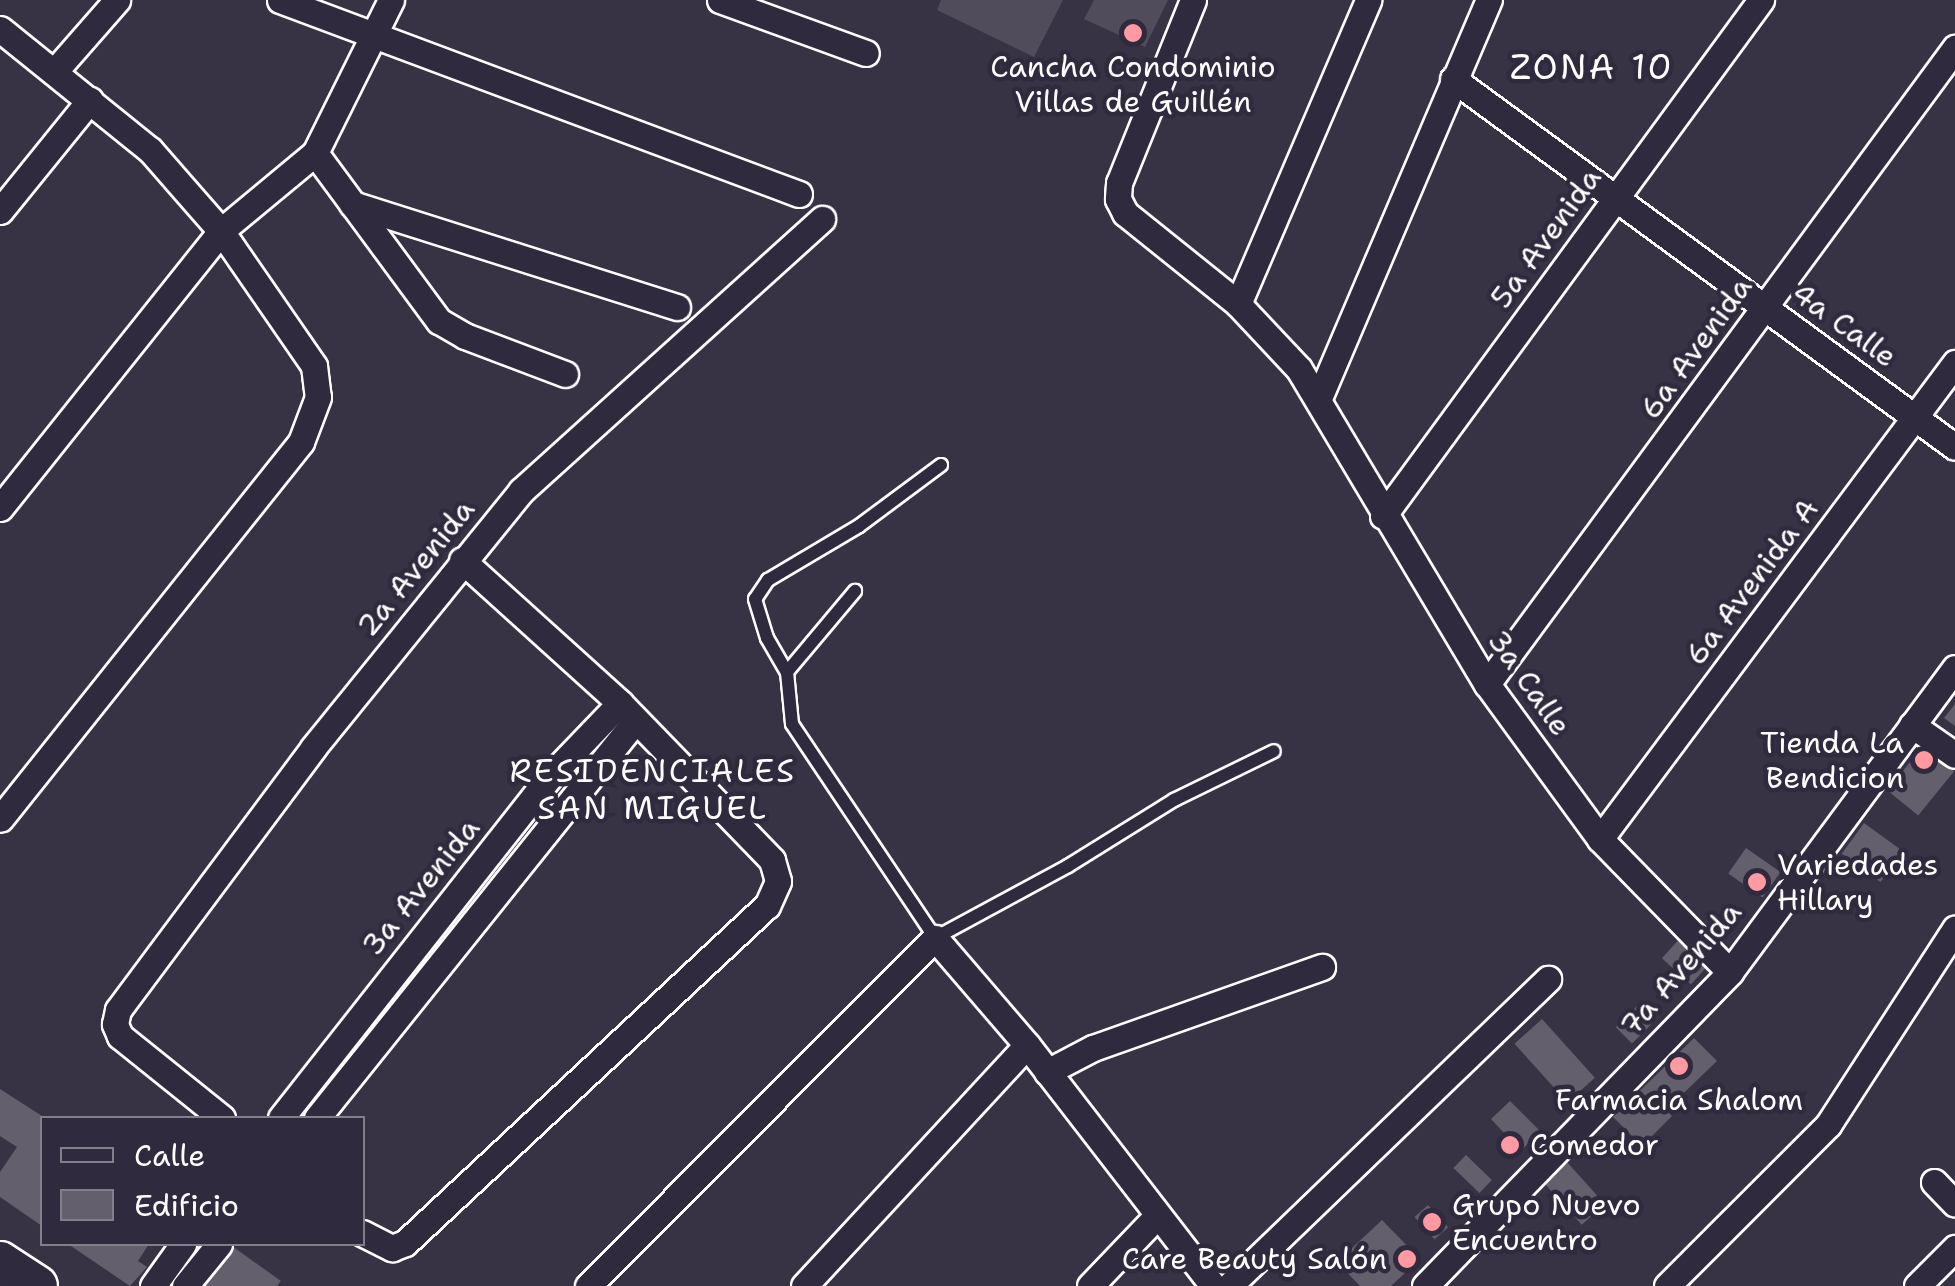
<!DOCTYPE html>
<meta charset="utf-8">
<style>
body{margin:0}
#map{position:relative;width:1955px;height:1286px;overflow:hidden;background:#373345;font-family:"Shantell Sans",sans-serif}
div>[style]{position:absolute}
.green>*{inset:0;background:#514c5c}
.building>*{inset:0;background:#635f6d;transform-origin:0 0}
.roads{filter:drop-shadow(2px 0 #fff) drop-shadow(-2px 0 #fff) drop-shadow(0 2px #fff) drop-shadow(0 -2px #fff)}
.lane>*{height:12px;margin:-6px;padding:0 6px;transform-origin:6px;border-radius:6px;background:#2f2a3d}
.street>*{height:25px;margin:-12.5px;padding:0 12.5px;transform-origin:12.5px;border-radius:12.5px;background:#2f2a3d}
.primary>*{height:40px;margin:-20px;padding:0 20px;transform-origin:20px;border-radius:20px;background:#2f2a3d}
.dots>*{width:28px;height:28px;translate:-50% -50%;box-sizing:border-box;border:5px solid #2f2a3d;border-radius:50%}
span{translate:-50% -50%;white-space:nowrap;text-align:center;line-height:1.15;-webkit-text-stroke:9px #2f2a3d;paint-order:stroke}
.poi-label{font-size:30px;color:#fff}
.right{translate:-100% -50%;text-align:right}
.left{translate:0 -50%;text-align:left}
.street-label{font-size:30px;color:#fff}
.neighbourhood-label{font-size:32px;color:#fff;letter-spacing:2.5px}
.quarter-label{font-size:35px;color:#fff;letter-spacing:2.5px}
.legend{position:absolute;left:40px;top:1116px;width:325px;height:130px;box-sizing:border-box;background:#2f2a3d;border:2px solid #827f8b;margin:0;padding:12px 18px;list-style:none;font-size:30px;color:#fff}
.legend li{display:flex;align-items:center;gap:20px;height:50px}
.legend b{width:50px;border:2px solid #827f8b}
</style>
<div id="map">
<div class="green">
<i style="clip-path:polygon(941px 0,1063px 0,1034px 57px,937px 10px)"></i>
<i style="clip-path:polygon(1094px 0,1168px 0,1145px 47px,1084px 19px)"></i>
</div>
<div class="building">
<i style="clip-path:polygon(1955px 704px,1955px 726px,1944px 718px)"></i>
<i style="left:1923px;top:746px;width:40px;height:57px;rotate:39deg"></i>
<i style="left:1864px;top:823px;width:48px;height:38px;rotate:36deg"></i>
<i style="left:1746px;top:848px;width:42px;height:31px;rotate:35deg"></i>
<i style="left:1682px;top:936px;width:39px;height:30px;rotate:42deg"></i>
<i style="left:1637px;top:1006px;width:23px;height:30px;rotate:45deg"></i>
<i style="left:1542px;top:1019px;width:79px;height:37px;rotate:48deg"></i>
<i style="clip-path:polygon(1694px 1038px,1717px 1061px,1666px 1110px,1672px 1116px,1642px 1146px,1613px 1117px)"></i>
<i style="clip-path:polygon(0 1089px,42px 1116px,42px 1226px,0 1197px,0 1172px,17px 1147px,0 1136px)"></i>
<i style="clip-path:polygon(1510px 1101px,1540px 1131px,1515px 1157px,1498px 1141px,1505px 1134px,1491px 1119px)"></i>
<i style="left:1466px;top:1155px;width:36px;height:18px;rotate:44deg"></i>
<i style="left:1566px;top:1161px;width:58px;height:31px;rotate:48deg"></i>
<i style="left:1428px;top:1205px;width:30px;height:18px;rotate:48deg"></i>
<i style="clip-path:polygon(1382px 1220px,1420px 1259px,1391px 1286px,1360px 1286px,1337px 1262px)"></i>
<i style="clip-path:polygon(68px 1244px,149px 1244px,138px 1261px,147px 1267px,130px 1286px)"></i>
<i style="clip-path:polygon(232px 1246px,281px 1281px,277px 1286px,203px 1286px)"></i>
</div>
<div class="roads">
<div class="lane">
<i style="left:941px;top:465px;width:102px;rotate:143.4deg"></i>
<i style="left:859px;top:526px;width:106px;rotate:149.3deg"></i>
<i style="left:768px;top:580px;width:23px;rotate:124deg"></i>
<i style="left:755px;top:599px;width:41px;rotate:72.9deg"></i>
<i style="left:767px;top:638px;width:39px;rotate:60deg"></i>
<i style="left:787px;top:672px;width:52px;rotate:84.5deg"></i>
<i style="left:792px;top:724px;width:257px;rotate:56.2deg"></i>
<i style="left:935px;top:938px;width:151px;rotate:-28.4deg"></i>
<i style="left:1068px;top:866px;width:125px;rotate:-31.9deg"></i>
<i style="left:1174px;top:800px;width:111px;rotate:-26.1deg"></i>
<i style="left:787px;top:672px;width:106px;rotate:-50deg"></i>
</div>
<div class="street">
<i style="left:280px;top:0;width:554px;rotate:20.5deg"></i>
<i style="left:720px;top:0;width:155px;rotate:20deg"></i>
<i style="left:1193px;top:0;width:197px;rotate:112deg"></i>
<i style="left:1119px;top:183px;width:16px;rotate:94deg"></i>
<i style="left:1118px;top:199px;width:16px;rotate:63deg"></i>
<i style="left:1125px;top:213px;width:145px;rotate:38.8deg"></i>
<i style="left:1238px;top:304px;width:89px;rotate:46.8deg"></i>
<i style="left:1299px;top:369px;width:367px;rotate:59.2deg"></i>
<i style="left:1487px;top:684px;width:192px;rotate:53.9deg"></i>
<i style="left:1600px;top:839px;width:186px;rotate:45.7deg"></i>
<i style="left:0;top:29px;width:193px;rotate:38.9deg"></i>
<i style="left:150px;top:150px;width:108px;rotate:48.8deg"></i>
<i style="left:221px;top:231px;width:164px;rotate:55.4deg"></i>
<i style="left:314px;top:366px;width:31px;rotate:83deg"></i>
<i style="left:318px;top:397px;width:48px;rotate:110.7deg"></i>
<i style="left:301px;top:442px;width:482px;rotate:128.6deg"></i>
<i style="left:54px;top:72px;width:96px;rotate:-48.8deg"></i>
<i style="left:1453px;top:79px;width:622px;rotate:36.24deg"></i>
<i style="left:315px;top:153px;width:209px;rotate:53.6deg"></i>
<i style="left:439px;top:321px;width:30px;rotate:30deg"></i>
<i style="left:465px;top:336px;width:107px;rotate:20.8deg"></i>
<i style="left:352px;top:204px;width:341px;rotate:17.6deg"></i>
<i style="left:0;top:211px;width:143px;rotate:-51deg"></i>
<i style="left:1238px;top:304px;width:331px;rotate:-66.8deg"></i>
<i style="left:1319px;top:398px;width:433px;rotate:-66.9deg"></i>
<i style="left:0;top:508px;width:354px;rotate:-51.4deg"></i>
<i style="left:221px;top:231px;width:122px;rotate:-39.7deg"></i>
<i style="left:315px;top:153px;width:171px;rotate:-63.6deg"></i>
<i style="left:1383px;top:516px;width:640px;rotate:-53.78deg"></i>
<i style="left:1487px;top:684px;width:790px;rotate:-53.65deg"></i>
<i style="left:1912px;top:725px;width:52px;rotate:34.9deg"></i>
<i style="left:1600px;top:839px;width:594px;rotate:-53.28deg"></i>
<i style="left:1047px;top:1072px;width:52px;rotate:-27.6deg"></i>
<i style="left:1093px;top:1048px;width:243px;rotate:-19.5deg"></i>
<i style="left:222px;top:1118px;width:131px;rotate:-141.2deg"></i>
<i style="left:120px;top:1036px;width:13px;rotate:-113deg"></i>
<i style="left:115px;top:1024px;width:14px;rotate:-78deg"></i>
<i style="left:118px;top:1010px;width:327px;rotate:-53.3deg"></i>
<i style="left:313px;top:748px;width:331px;rotate:-51deg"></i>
<i style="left:521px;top:491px;width:406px;rotate:-42.1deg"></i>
<i style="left:281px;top:1118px;width:435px;rotate:-51.8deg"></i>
<i style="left:550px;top:776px;width:101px;rotate:-46.2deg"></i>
<i style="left:317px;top:1118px;width:510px;rotate:-51.29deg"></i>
<i style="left:1934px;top:1182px;width:30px;rotate:46deg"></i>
<i style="left:362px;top:1233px;width:34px;rotate:27deg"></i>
<i style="left:392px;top:1248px;width:14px;rotate:-21deg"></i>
<i style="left:405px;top:1243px;width:495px;rotate:-43deg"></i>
<i style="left:767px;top:906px;width:27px;rotate:-66deg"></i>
<i style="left:778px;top:881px;width:22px;rotate:-106deg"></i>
<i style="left:772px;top:860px;width:219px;rotate:-134.1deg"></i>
<i style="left:620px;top:703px;width:213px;rotate:-137.9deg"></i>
<i style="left:153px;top:1286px;width:52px;rotate:-54.5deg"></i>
<i style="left:185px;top:1286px;width:54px;rotate:-51deg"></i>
<i style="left:588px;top:1286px;width:491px;rotate:-45.1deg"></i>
<i style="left:935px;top:938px;width:141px;rotate:49.3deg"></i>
<i style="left:1027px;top:1045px;width:304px;rotate:52.3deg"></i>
<i style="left:804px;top:1286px;width:328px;rotate:-47.2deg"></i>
<i style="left:1090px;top:1286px;width:97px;rotate:-46.3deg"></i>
<i style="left:1229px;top:1286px;width:443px;rotate:-43.9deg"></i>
<i style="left:1425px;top:1286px;width:438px;rotate:-45.8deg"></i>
<i style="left:1730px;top:972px;width:378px;rotate:-53.5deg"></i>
<i style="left:1667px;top:1286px;width:228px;rotate:-45deg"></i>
<i style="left:1828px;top:1125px;width:234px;rotate:-57.1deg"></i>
<i style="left:1917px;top:1286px;width:54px;rotate:-45deg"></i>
</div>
<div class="primary">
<i style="left:0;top:1262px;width:44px;rotate:33deg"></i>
</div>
</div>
<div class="dots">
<i style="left:1133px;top:33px;background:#ff9aa2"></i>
<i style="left:1924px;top:760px;background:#ff9aa2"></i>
<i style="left:1757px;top:882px;background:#ff9aa2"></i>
<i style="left:1679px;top:1066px;background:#ff9aa2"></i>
<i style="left:1510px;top:1145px;background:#ff9aa2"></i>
<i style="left:1432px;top:1222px;background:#ff9aa2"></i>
<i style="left:1407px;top:1259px;background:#ff9aa2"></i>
</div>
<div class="poi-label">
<span style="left:1133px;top:84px">Cancha Condominio<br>Villas de Guillén</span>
<span class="right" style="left:1904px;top:760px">Tienda La<br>Bendicion</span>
<span class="left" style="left:1777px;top:882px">Variedades<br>Hillary</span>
<span style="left:1679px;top:1100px">Farmacia Shalom</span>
<span class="left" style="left:1530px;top:1145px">Comedor</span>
<span class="left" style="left:1452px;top:1222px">Grupo Nuevo<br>Encuentro</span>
<span class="right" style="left:1387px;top:1259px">Care Beauty Salón</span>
</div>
<div class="street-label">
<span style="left:1546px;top:238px;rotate:-54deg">5a Avenida</span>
<span style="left:1844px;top:325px;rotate:36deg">4a Calle</span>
<span style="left:1696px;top:348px;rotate:-54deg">6a Avenida</span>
<span style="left:416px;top:568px;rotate:-51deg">2a Avenida</span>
<span style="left:1752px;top:582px;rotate:-53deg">6a Avenida A</span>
<span style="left:1529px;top:683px;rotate:55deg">3a Calle</span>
<span style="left:421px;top:887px;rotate:-51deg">3a Avenida</span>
<span style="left:1681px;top:969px;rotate:-49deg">7a Avenida</span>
</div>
<div class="neighbourhood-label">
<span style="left:653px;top:790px">RESIDENCIALES<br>SAN MIGUEL</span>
</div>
<div class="quarter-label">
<span style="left:1592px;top:67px">ZONA 10</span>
</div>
<ul class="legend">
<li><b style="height:12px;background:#2f2a3d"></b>Calle</li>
<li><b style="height:28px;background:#635f6d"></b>Edificio</li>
</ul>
</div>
